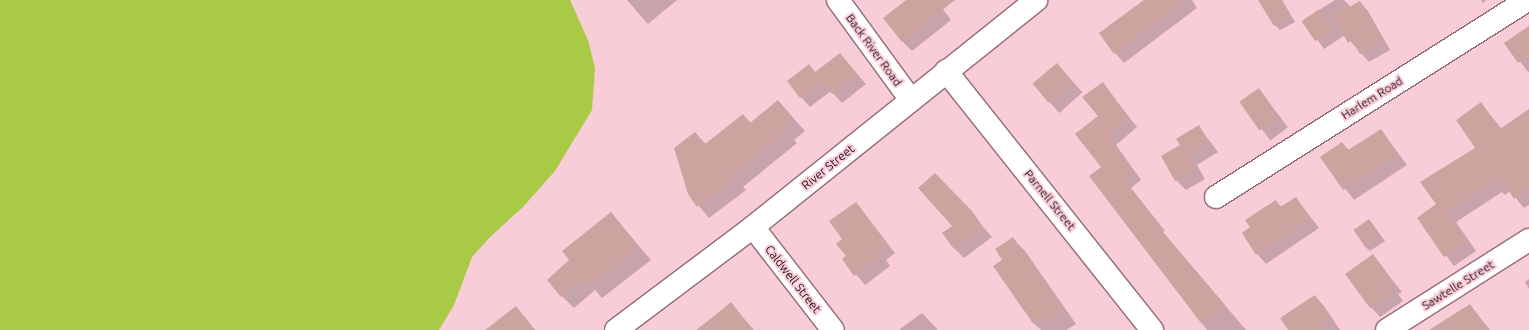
<!DOCTYPE html>
<style>
body{margin:0}
#map{position:relative;width:1529px;height:330px;overflow:hidden;background:#f9cdd8;font-family:Ubuntu,sans-serif}
div>[style]{position:absolute}
.water>*{inset:0;background:#a9ca44}
.shadow>*{inset:0;background:#0003;transform-origin:0 0}
.building>*{inset:0;background:#cda3a0;transform-origin:0 0}
.roads{filter:drop-shadow(1px 0 #936c76) drop-shadow(-1px 0 #936c76) drop-shadow(0 1px #936c76) drop-shadow(0 -1px #936c76)}
.minor>*{height:22px;margin:-11px;padding:0 11px;transform-origin:11px;border-radius:11px;background:#fff}
.tertiary>*{height:22px;margin:-11px;padding:0 11px;transform-origin:11px;border-radius:11px;background:#fff}
span{translate:-50% -50%;white-space:nowrap;text-align:center;line-height:1.15;-webkit-text-stroke:4px #f9cdd8;paint-order:stroke}
.street-label{font-size:12px;color:#1d0f13}
</style>
<div id="map">
<div class="water">
<i style="clip-path:polygon(0 0,570px 0,588px 40px,595px 68px,592px 110px,555px 171px,523px 207px,491px 236px,472px 257px,454px 305px,439px 330px,0 330px)"></i>
</div>
<div class="shadow">
<i style="clip-path:polygon(627px 0,677px 0,648px 24px)"></i>
<i style="clip-path:polygon(907px 0,936px 0,951px 20px,912px 51px,902px 41px)"></i>
<i style="clip-path:polygon(1150px 0,1192px 0,1197px 8px,1124px 63px,1115px 53px)"></i>
<i style="clip-path:polygon(1272px 0,1282px 0,1295px 22px,1280px 30px,1275px 25px)"></i>
<i style="clip-path:polygon(1335px 0,1344px 0,1351px 7px,1360px 2px,1368px 11px,1390px 50px,1369px 62px,1345px 35px,1324px 49px,1303px 20px)"></i>
<i style="clip-path:polygon(1481px 0,1487px 0,1483px 3px)"></i>
<i style="clip-path:polygon(1529px 28px,1529px 72px,1528px 72px,1506px 43px)"></i>
<i style="clip-path:polygon(840px 54px,866px 84px,842px 103px,831px 91px,810px 107px,801px 97px,809px 66px,816px 73px)"></i>
<i style="left:1057px;top:64px;width:38px;height:31px;rotate:48deg"></i>
<i style="clip-path:polygon(1103px 84px,1137px 127px,1116px 145px,1141px 180px,1131px 188px,1165px 231px,1163px 232px,1246px 330px,1207px 330px,1090px 176px,1102px 167px,1099px 116px)"></i>
<i style="left:1259px;top:90px;width:47px;height:22px;rotate:52deg"></i>
<i style="clip-path:polygon(778px 101px,805px 131px,794px 140px,797px 143px,743px 187px,746px 190px,709px 218px,689px 194px,695px 133px,706px 144px,743px 115px,751px 123px)"></i>
<i style="clip-path:polygon(1481px 104px,1502px 129px,1529px 110px,1529px 205px,1524px 208px,1510px 191px,1505px 195px,1502px 192px,1456px 222px,1476px 251px,1454px 266px,1418px 218px,1438px 204px,1476px 148px)"></i>
<i style="clip-path:polygon(1199px 127px,1218px 152px,1197px 165px,1205px 179px,1186px 190px,1176px 180px,1182px 145px)"></i>
<i style="clip-path:polygon(1381px 130px,1407px 165px,1354px 200px,1322px 157px,1342px 143px,1349px 150px)"></i>
<i style="clip-path:polygon(945px 184px,992px 237px,964px 258px,954px 248px,953px 226px)"></i>
<i style="clip-path:polygon(1296px 198px,1319px 228px,1266px 264px,1257px 254px,1251px 227px,1275px 201px,1282px 207px)"></i>
<i style="clip-path:polygon(856px 203px,895px 253px,886px 260px,890px 266px,865px 285px,843px 259px,847px 256px,844px 239px)"></i>
<i style="clip-path:polygon(611px 213px,651px 260px,602px 298px,595px 290px,574px 308px,562px 296px,571px 261px)"></i>
<i style="clip-path:polygon(1369px 220px,1385px 241px,1370px 251px,1364px 246px)"></i>
<i style="clip-path:polygon(1012px 238px,1025px 251px,1076px 324px,1066px 330px,1041px 330px,1032px 322px,1003px 260px)"></i>
<i style="clip-path:polygon(1373px 256px,1402px 292px,1398px 294px,1403px 301px,1380px 317px,1371px 307px)"></i>
<i style="clip-path:polygon(1529px 279px,1529px 289px,1525px 282px)"></i>
<i style="clip-path:polygon(1315px 296px,1324px 306px,1340px 330px,1289px 330px)"></i>
<i style="clip-path:polygon(731px 304px,754px 330px,696px 330px)"></i>
<i style="clip-path:polygon(1470px 305px,1490px 330px,1445px 330px)"></i>
<i style="clip-path:polygon(516px 308px,525px 317px,535px 330px,496px 330px)"></i>
<i style="clip-path:polygon(922px 313px,938px 330px,901px 330px,900px 329px)"></i>
</div>
<div class="building">
<i style="clip-path:polygon(906px 0,955px 0,902px 42px,883px 18px)"></i>
<i style="clip-path:polygon(1144px 0,1186px 0,1114px 54px,1099px 33px)"></i>
<i style="clip-path:polygon(1258px 0,1281px 0,1290px 16px,1274px 26px)"></i>
<i style="clip-path:polygon(1360px 1px,1383px 41px,1360px 54px,1352px 40px,1348px 43px,1333px 16px)"></i>
<i style="left:1318px;top:10px;width:24px;height:20px;rotate:55deg"></i>
<i style="clip-path:polygon(1529px 26px,1529px 56px,1518px 63px,1504px 43px)"></i>
<i style="clip-path:polygon(840px 53px,857px 74px,832px 94px,822px 81px,800px 98px,787px 81px,809px 64px,815px 72px)"></i>
<i style="left:1057px;top:63px;width:25px;height:32px;rotate:50deg"></i>
<i style="clip-path:polygon(1103px 82px,1129px 118px,1108px 136px,1133px 171px,1123px 178px,1157px 222px,1155px 223px,1225px 305px,1201px 323px,1089px 176px,1101px 167px,1075px 134px,1098px 116px,1082px 97px)"></i>
<i style="left:1259px;top:88px;width:35px;height:24px;rotate:55deg"></i>
<i style="clip-path:polygon(778px 100px,794px 119px,783px 128px,786px 131px,733px 175px,735px 179px,697px 207px,688px 194px,674px 148px,695px 132px,705px 144px,743px 114px,750px 123px)"></i>
<i style="clip-path:polygon(1481px 102px,1500px 129px,1529px 109px,1529px 189px,1514px 199px,1502px 181px,1494px 186px,1493px 183px,1447px 212px,1467px 241px,1444px 257px,1417px 218px,1436px 204px,1420px 182px,1475px 148px,1456px 120px)"></i>
<i style="clip-path:polygon(1199px 125px,1209px 142px,1188px 155px,1196px 169px,1175px 181px,1161px 156px,1180px 145px,1176px 139px)"></i>
<i style="clip-path:polygon(1381px 129px,1398px 154px,1343px 190px,1320px 157px,1342px 142px,1348px 150px)"></i>
<i style="clip-path:polygon(935px 173px,972px 211px,983px 227px,954px 249px,942px 233px,952px 226px,918px 188px)"></i>
<i style="clip-path:polygon(1296px 197px,1310px 218px,1256px 255px,1242px 233px,1250px 227px,1245px 220px,1276px 200px,1280px 207px)"></i>
<i style="clip-path:polygon(856px 202px,887px 243px,877px 250px,881px 256px,854px 276px,842px 259px,846px 256px,836px 244px,842px 239px,829px 221px)"></i>
<i style="clip-path:polygon(611px 212px,639px 247px,590px 286px,583px 278px,561px 297px,547px 280px,569px 260px,562px 251px)"></i>
<i style="left:1369px;top:219px;width:19px;height:19px;rotate:55deg"></i>
<i style="clip-path:polygon(1013px 237px,1063px 310px,1043px 324px,1038px 317px,1032px 322px,993px 266px,1002px 260px,995px 249px)"></i>
<i style="clip-path:polygon(1373px 254px,1393px 281px,1389px 284px,1394px 291px,1370px 308px,1345px 274px)"></i>
<i style="clip-path:polygon(1315px 295px,1332px 320px,1317px 330px,1288px 330px,1280px 318px)"></i>
<i style="clip-path:polygon(731px 302px,753px 330px,697px 330px)"></i>
<i style="clip-path:polygon(1470px 304px,1488px 330px,1429px 330px)"></i>
<i style="clip-path:polygon(516px 306px,534px 330px,485px 330px)"></i>
</div>
<div class="roads">
<div class="minor">
<i style="left:838px;top:0;width:124px;rotate:53.9deg"></i>
<i style="left:946px;top:71px;width:331px;rotate:51.5deg"></i>
<i style="left:1216px;top:197px;width:369px;rotate:-32.3deg"></i>
<i style="left:753px;top:227px;width:130px;rotate:52.2deg"></i>
<i style="left:1387px;top:330px;width:168px;rotate:-32.4deg"></i>
</div>
<div class="tertiary">
<i style="left:616px;top:330px;width:171px;rotate:-36.9deg"></i>
<i style="left:753px;top:227px;width:363px;rotate:-38.7deg"></i>
</div>
</div>
<div class="street-label">
<span style="left:874px;top:50px;rotate:54deg">Back River Road</span>
<span style="left:1372px;top:98px;rotate:-32deg">Harlem Road</span>
<span style="left:828px;top:167px;rotate:-39deg">River Street</span>
<span style="left:1050px;top:200px;rotate:51deg">Parnell Street</span>
<span style="left:793px;top:279px;rotate:52deg">Caldwell Street</span>
<span style="left:1458px;top:285px;rotate:-32deg">Sawtelle Street</span>
</div>
</div>
